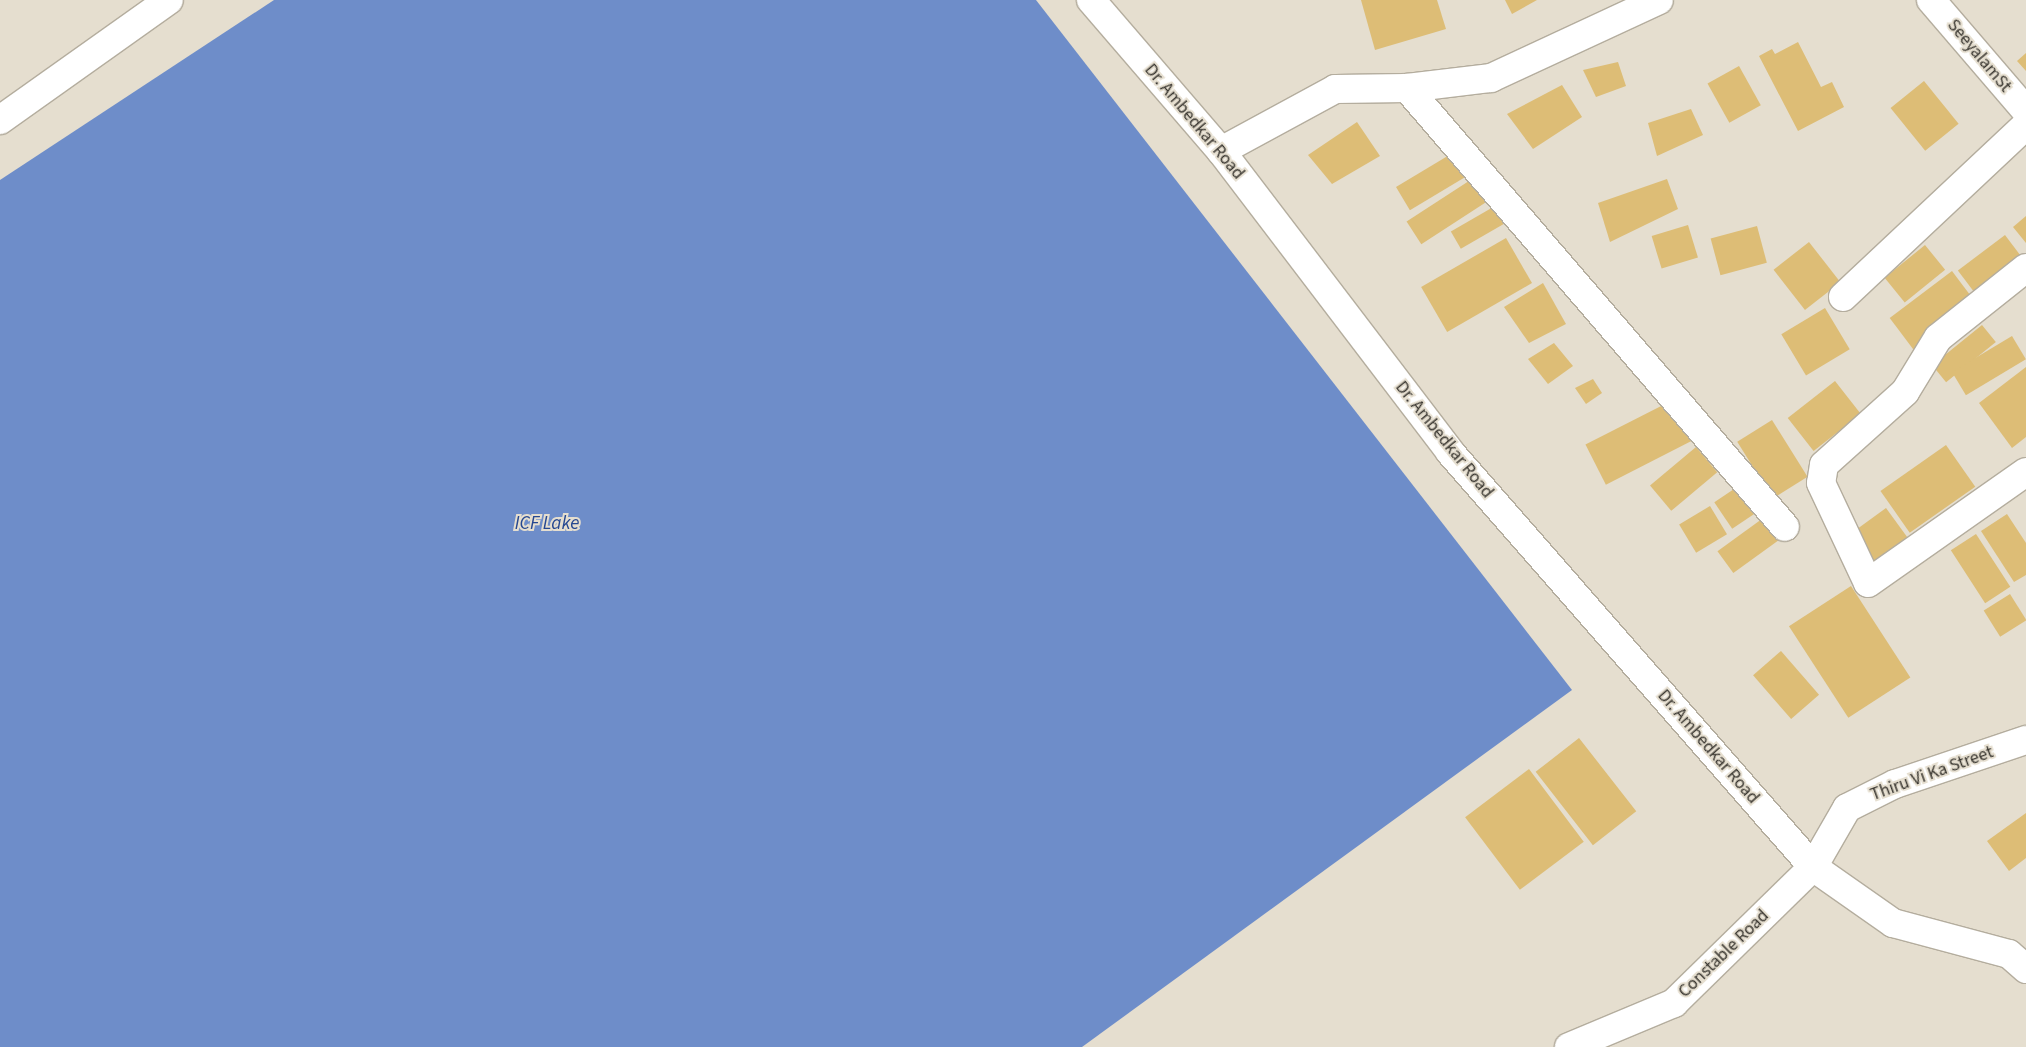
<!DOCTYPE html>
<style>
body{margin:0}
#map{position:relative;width:2026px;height:1047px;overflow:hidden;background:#e5decf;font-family:"Source Sans 3",sans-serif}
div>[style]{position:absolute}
.water>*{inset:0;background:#6e8dc9}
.building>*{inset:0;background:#ddbd76;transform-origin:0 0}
.roads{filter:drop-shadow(1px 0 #b4ad9e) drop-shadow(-1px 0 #b4ad9e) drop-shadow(0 1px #b4ad9e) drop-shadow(0 -1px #b4ad9e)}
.minor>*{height:28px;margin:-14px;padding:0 14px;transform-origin:14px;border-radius:14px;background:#fff}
.tertiary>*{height:28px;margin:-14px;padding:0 14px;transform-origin:14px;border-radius:14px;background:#fff}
.secondary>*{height:28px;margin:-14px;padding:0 14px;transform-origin:14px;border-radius:14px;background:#fff}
span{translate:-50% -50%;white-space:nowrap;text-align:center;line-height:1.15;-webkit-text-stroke:4px #e5decf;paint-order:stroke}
.street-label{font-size:18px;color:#38352f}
.water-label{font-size:19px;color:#264891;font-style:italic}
</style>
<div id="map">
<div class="water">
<i style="clip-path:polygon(274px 0,1036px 0,1572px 690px,1082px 1047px,0 1047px,0 180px)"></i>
</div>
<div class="building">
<i style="clip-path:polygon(1361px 0,1437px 0,1446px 29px,1375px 50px)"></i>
<i style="clip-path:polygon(1505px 0,1537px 0,1512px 14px)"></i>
<i style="clip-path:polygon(1798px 42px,1821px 87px,1832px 82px,1844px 107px,1798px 131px,1759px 56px,1772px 49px,1775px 54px)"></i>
<i style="clip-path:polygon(2026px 53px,2026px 71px,2017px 61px)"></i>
<i style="clip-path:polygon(1618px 62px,1626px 86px,1596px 97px,1583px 70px)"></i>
<i style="left:1739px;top:66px;width:45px;height:36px;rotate:61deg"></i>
<i style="left:1924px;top:81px;width:55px;height:43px;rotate:51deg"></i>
<i style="clip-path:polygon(1562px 85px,1582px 117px,1533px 149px,1507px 114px)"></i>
<i style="clip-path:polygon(1691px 109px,1703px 135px,1657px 156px,1648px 123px)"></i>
<i style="clip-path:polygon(1357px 122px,1380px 156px,1332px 184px,1308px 155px)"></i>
<i style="left:1456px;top:151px;width:27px;height:70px;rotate:59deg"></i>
<i style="left:1472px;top:179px;width:27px;height:78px;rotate:57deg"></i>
<i style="clip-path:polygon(1667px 179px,1678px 209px,1610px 242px,1598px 203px)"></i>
<i style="left:1495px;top:206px;width:20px;height:51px;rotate:60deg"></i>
<i style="clip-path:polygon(2026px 216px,2026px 243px,2013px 227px)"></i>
<i style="left:1688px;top:225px;width:34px;height:38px;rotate:73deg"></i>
<i style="left:1757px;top:226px;width:38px;height:48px;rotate:75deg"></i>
<i style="left:2005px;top:235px;width:31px;height:59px;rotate:53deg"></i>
<i style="left:1506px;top:238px;width:52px;height:98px;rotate:60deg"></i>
<i style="left:1809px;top:242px;width:51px;height:45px;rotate:52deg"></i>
<i style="left:1925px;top:245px;width:32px;height:52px;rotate:51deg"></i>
<i style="left:1952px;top:271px;width:40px;height:78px;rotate:53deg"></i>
<i style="clip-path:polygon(1543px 283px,1566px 324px,1529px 343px,1504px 307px)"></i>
<i style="left:1825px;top:308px;width:48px;height:51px;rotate:59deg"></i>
<i style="left:1982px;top:325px;width:22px;height:64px;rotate:51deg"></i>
<i style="left:2012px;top:336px;width:27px;height:70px;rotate:59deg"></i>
<i style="clip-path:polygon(1554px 343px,1573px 366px,1548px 384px,1528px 359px)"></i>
<i style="clip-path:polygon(2026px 367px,2026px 437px,2012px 448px,1979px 403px)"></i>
<i style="clip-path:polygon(1593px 379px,1602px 393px,1586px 404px,1575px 388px)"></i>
<i style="left:1835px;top:381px;width:42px;height:60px;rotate:52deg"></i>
<i style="left:1671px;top:401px;width:45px;height:96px;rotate:63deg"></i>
<i style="left:1772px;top:420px;width:67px;height:41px;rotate:58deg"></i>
<i style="left:1946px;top:445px;width:51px;height:80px;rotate:55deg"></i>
<i style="left:1696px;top:447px;width:33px;height:60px;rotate:50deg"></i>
<i style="left:1740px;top:485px;width:32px;height:31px;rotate:56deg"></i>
<i style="left:1710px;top:506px;width:33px;height:36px;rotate:59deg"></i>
<i style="left:1886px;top:508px;width:44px;height:48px;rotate:54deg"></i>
<i style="clip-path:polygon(2007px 514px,2026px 543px,2026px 575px,2014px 582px,1981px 531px)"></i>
<i style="left:1766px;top:516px;width:27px;height:60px;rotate:54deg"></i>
<i style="left:1976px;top:534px;width:63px;height:30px;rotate:57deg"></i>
<i style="left:1851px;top:586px;width:109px;height:74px;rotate:57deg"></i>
<i style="left:2010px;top:594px;width:31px;height:31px;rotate:58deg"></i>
<i style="left:1781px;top:651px;width:58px;height:37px;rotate:49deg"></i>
<i style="left:1579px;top:738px;width:93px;height:55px;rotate:52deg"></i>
<i style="left:1529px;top:769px;width:91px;height:80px;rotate:53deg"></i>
<i style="clip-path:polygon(2026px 813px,2026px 858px,2009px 871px,1987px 841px)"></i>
</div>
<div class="roads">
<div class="minor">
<i style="left:1931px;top:0;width:146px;rotate:49.4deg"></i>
<i style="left:1407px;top:88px;width:579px;rotate:49.27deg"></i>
<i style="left:0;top:120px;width:207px;rotate:-35.4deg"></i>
<i style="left:2026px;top:268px;width:112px;rotate:141.5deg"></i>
<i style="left:1938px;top:338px;width:63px;rotate:121.4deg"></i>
<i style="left:1905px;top:392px;width:109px;rotate:138deg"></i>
<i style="left:1824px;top:465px;width:18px;rotate:99deg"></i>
<i style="left:1821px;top:483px;width:110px;rotate:64.8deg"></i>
<i style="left:1868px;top:583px;width:193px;rotate:-35.1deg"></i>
<i style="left:1843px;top:297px;width:251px;rotate:-43.2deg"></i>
<i style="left:1813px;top:867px;width:68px;rotate:-60deg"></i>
<i style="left:1847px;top:808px;width:54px;rotate:-26.6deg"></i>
<i style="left:1895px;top:784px;width:138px;rotate:-18.6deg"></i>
</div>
<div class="tertiary">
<i style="left:1221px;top:151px;width:130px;rotate:-28.5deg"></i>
<i style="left:1335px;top:89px;width:72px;rotate:-0.8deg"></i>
<i style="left:1407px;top:88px;width:85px;rotate:-6.8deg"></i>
<i style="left:1491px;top:78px;width:185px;rotate:-24.9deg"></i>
<i style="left:1569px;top:1047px;width:114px;rotate:-22.7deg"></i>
<i style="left:1674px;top:1003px;width:194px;rotate:-44.4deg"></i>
</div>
<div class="secondary">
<i style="left:1091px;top:0;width:199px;rotate:49.3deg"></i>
<i style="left:1221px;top:151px;width:378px;rotate:52.7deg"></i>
<i style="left:1450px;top:452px;width:551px;rotate:48.82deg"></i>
<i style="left:1813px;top:867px;width:98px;rotate:35deg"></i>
<i style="left:1893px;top:923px;width:120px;rotate:15deg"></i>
<i style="left:2009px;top:954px;width:23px;rotate:41deg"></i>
</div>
</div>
<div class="street-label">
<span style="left:1979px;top:56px;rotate:50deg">SeeyalamSt</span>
<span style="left:1194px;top:122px;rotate:50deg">Dr. Ambedkar Road</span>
<span style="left:1444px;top:440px;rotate:51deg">Dr. Ambedkar Road</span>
<span style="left:1708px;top:747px;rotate:49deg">Dr. Ambedkar Road</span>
<span style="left:1932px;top:774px;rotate:-20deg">Thiru Vi Ka Street</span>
<span style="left:1724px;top:954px;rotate:-44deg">Constable Road</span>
</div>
<div class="water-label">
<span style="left:547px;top:524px">ICF Lake</span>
</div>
</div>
